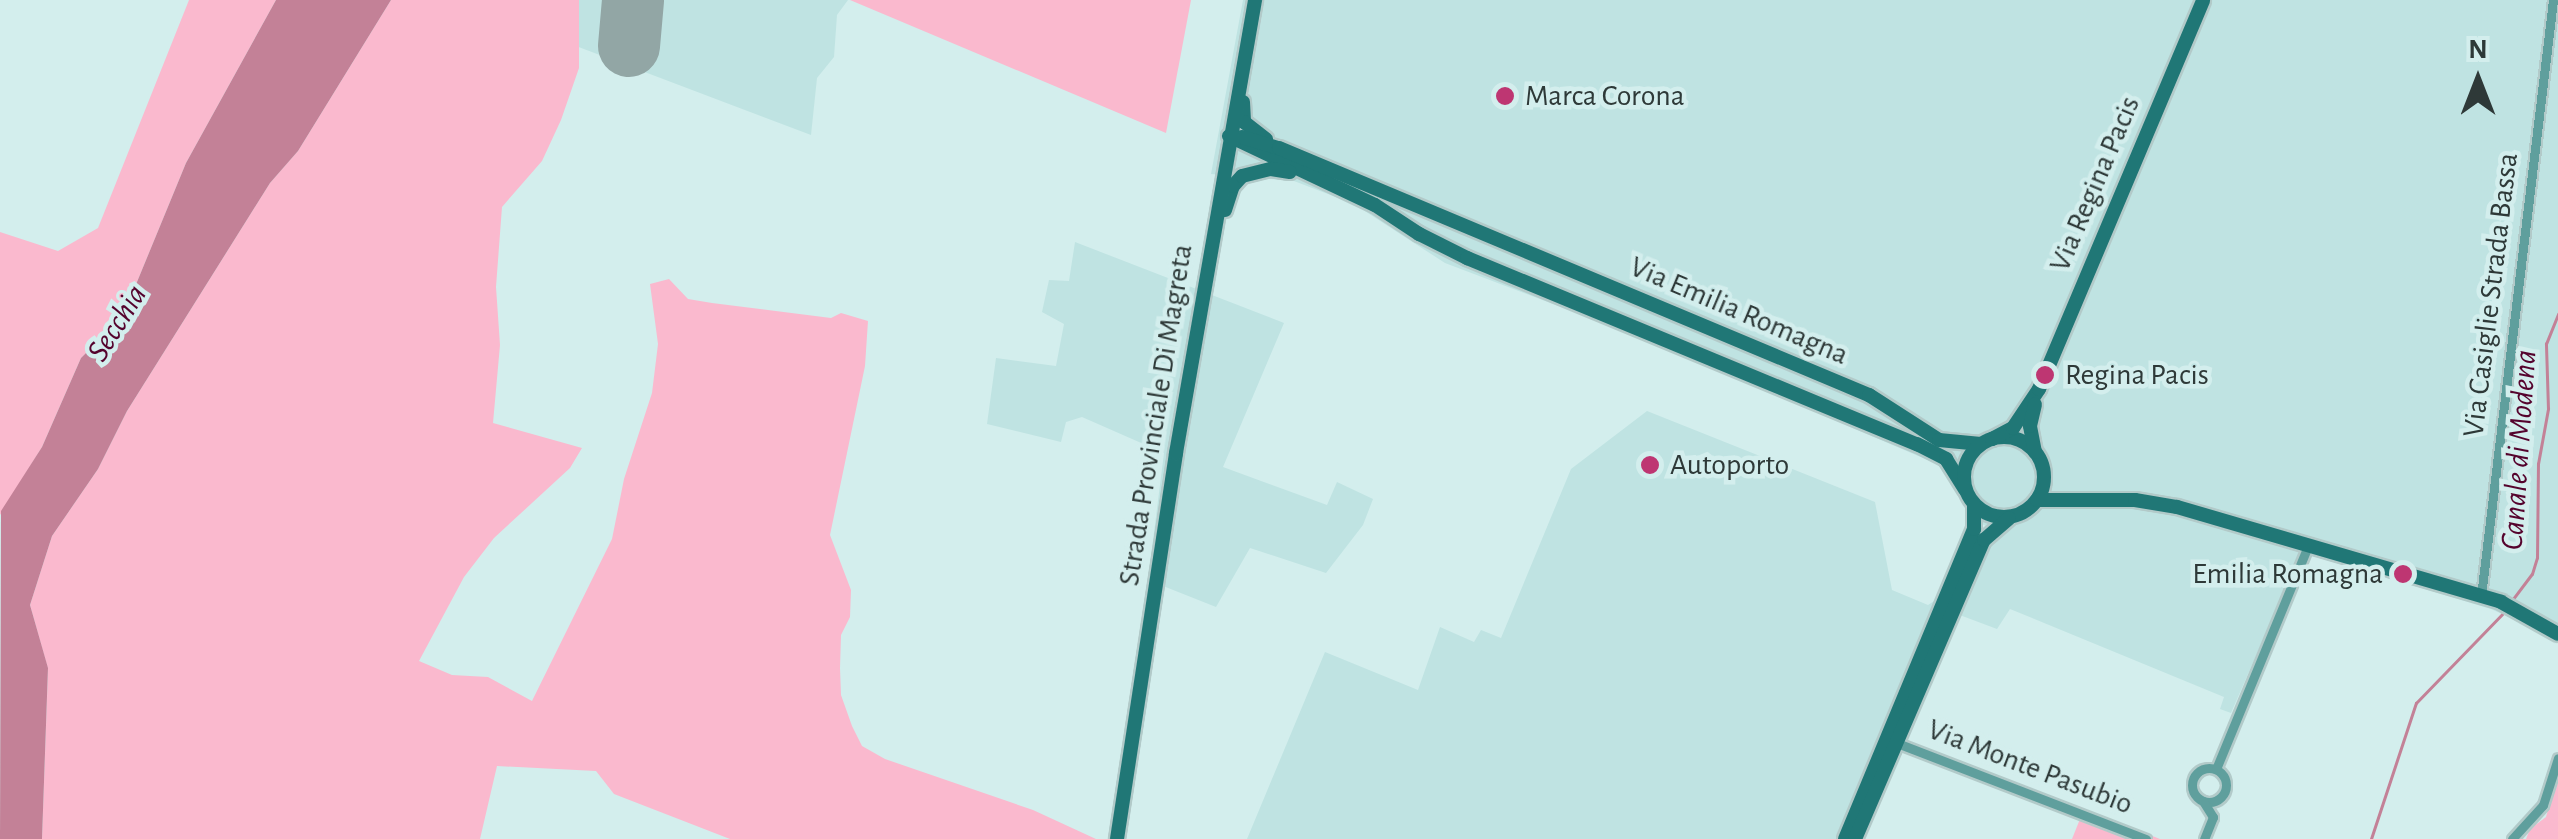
<!DOCTYPE html>
<style>
body{margin:0}
#map{position:relative;width:2558px;height:839px;overflow:hidden;background:#d3eeed;font-family:"Alegreya Sans",sans-serif}
div>[style]{position:absolute}
.built>*{inset:0;background:#bfe3e2}
.green>*{inset:0;background:#fab9ce}
.water>*{inset:0;background:#c38197}
.stream>*{height:2.5px;margin:-1.25px;padding:0 1.25px;transform-origin:1.25px;border-radius:1.25px;background:#c38197}
.runway>*{height:62px;margin:-31px;padding:0 31px;transform-origin:31px;border-radius:31px;background:#92a6a5}
.roads{filter:drop-shadow(2px 0 #b2cac9) drop-shadow(-2px 0 #b2cac9) drop-shadow(0 2px #b2cac9) drop-shadow(0 -2px #b2cac9)}
.street>*{height:9px;margin:-4.5px;padding:0 4.5px;transform-origin:4.5px;border-radius:4.5px;background:#5f9f9d}
.street>.ring{margin:-4.5px;padding:0;box-sizing:content-box;background:none;border:9px solid #5f9f9d;border-radius:50%}
.secondary>*{height:14px;margin:-7px;padding:0 7px;transform-origin:7px;border-radius:7px;background:#207776}
.secondary>.ring{margin:-7px;padding:0;box-sizing:content-box;background:none;border:14px solid #207776;border-radius:50%}
.dots>*{width:28px;height:28px;translate:-50% -50%;box-sizing:border-box;border:5px solid #d3eeed;border-radius:50%}
span{translate:-50% -50%;white-space:nowrap;text-align:center;line-height:1.15;-webkit-text-stroke:9px #d3eeed;paint-order:stroke}
.poi-label{font-size:30px;color:#2e3938}
.left{translate:0 -50%;text-align:left}
.right{translate:-100% -50%;text-align:right}
.street-label{font-size:30px;color:#2e3938}
.water-label{font-size:32px;color:#55032d;font-style:italic}
.north{position:absolute;left:2428px;top:30px;width:100px;height:100px;-webkit-text-stroke:8px #d3eeed;paint-order:stroke;rotate:0deg;font-size:28px;font-weight:700;line-height:40px;text-align:center;color:#2e3938}
.north::after{content:'';display:block;margin:auto;width:35px;height:45px;background:#2e3938;clip-path:polygon(50% 0,100% 100%,50% 72%,0 100%)}
</style>
<div id="map">
<div class="built">
<i style="clip-path:polygon(579px 0,848px 0,837px 15px,834px 57px,817px 78px,811px 135px,576px 46px)"></i>
<i style="clip-path:polygon(1243px 0,2558px 0,2558px 640px,2491px 609px,2301px 552px,2231px 713px,2220px 709px,2224px 697px,2010px 609px,1997px 629px,1957px 614px,1994px 530px,1974px 520px,1953px 481px,1937px 464px,1638px 336px,1445px 263px,1354px 204px,1294px 181px,1211px 174px)"></i>
<i style="clip-path:polygon(1075px 242px,1284px 323px,1223px 467px,1327px 505px,1337px 482px,1373px 499px,1363px 525px,1326px 573px,1250px 548px,1216px 607px,1148px 580px,1164px 453px,1082px 417px,1066px 422px,1061px 442px,987px 424px,996px 358px,1056px 366px,1064px 324px,1042px 312px,1049px 280px,1069px 281px)"></i>
<i style="clip-path:polygon(1647px 411px,1875px 502px,1892px 590px,1928px 605px,1942px 596px,1842px 839px,1247px 839px,1325px 652px,1418px 690px,1440px 627px,1474px 642px,1481px 630px,1501px 638px,1571px 469px)"></i>
</div>
<div class="green">
<i style="clip-path:polygon(189px 0,276px 0,186px 163px,123px 316px,81px 358px,42px 447px,0 515px,0 232px,58px 251px,98px 228px)"></i>
<i style="clip-path:polygon(391px 0,579px 0,579px 68px,561px 120px,542px 161px,502px 207px,496px 287px,500px 345px,493px 423px,582px 448px,570px 468px,494px 538px,464px 577px,419px 661px,452px 675px,488px 677px,532px 701px,612px 539px,624px 479px,652px 393px,658px 344px,650px 284px,669px 279px,688px 299px,712px 303px,831px 318px,841px 313px,868px 321px,865px 366px,830px 535px,851px 590px,850px 617px,841px 635px,840px 668px,841px 695px,852px 726px,862px 746px,885px 759px,1033px 810px,1096px 839px,730px 839px,614px 794px,596px 771px,497px 766px,480px 839px,42px 839px,48px 669px,30px 605px,52px 536px,98px 469px,127px 411px,270px 183px,298px 151px)"></i>
<i style="clip-path:polygon(850px 0,1191px 0,1166px 133px)"></i>
<i style="clip-path:polygon(2558px 772px,2558px 839px,2526px 839px,2530px 829px,2546px 817px)"></i>
<i style="clip-path:polygon(2084px 809px,2160px 839px,2072px 839px)"></i>
</div>
<div class="water">
<i style="clip-path:polygon(276px 0,391px 0,298px 151px,270px 183px,127px 411px,98px 469px,52px 536px,30px 605px,48px 668px,42px 839px,0 839px,1px 511px,42px 447px,81px 358px,123px 316px,186px 163px)"></i>
</div>
<div class="stream">
<i style="left:2510px;top:603px;width:36px;rotate:-53deg"></i>
<i style="left:2532px;top:574px;width:17px;rotate:-73deg"></i>
<i style="left:2537px;top:558px;width:94px;rotate:-89.4deg"></i>
<i style="left:2538px;top:464px;width:56px;rotate:-79.7deg"></i>
<i style="left:2548px;top:409px;width:65px;rotate:-91.8deg"></i>
<i style="left:2546px;top:344px;width:32px;rotate:-68deg"></i>
<i style="left:2371px;top:839px;width:143px;rotate:-71.7deg"></i>
<i style="left:2416px;top:703px;width:129px;rotate:-45.9deg"></i>
</div>
<div class="runway">
<i style="left:629px;top:46px;width:46px;rotate:-85deg"></i>
</div>
<div class="roads">
<div class="street">
<i style="left:2481px;top:596px;width:600px;rotate:-83.11deg"></i>
<i style="left:1897px;top:743px;width:267px;rotate:21.1deg"></i>
<i class="ring" style="left:2192px;top:768px;width:25px;height:25px"></i>
<i style="left:2216px;top:769px;width:241px;rotate:-67.6deg"></i>
<i style="left:2203px;top:801px;width:19px;rotate:58deg"></i>
<i style="left:2213px;top:817px;width:24px;rotate:112deg"></i>
<i style="left:2512px;top:839px;width:46px;rotate:-47.6deg"></i>
<i style="left:2543px;top:805px;width:49px;rotate:-72.3deg"></i>
</div>
<div class="secondary">
<i style="left:1243px;top:102px;width:20px;rotate:87deg"></i>
<i style="left:1244px;top:122px;width:28px;rotate:38deg"></i>
<i style="left:1229px;top:136px;width:161px;rotate:25.3deg"></i>
<i style="left:1375px;top:205px;width:53px;rotate:33.4deg"></i>
<i style="left:1419px;top:234px;width:54px;rotate:26.6deg"></i>
<i style="left:1467px;top:258px;width:487px;rotate:22.5deg"></i>
<i style="left:1917px;top:444px;width:33px;rotate:27deg"></i>
<i style="left:1946px;top:459px;width:36px;rotate:58deg"></i>
<i style="left:1242px;top:137px;width:39px;rotate:17deg"></i>
<i style="left:1279px;top:148px;width:640px;rotate:22.72deg"></i>
<i style="left:1869px;top:395px;width:83px;rotate:32.7deg"></i>
<i style="left:1939px;top:440px;width:42px;rotate:5.4deg"></i>
<i style="left:1225px;top:210px;width:25px;rotate:-72deg"></i>
<i style="left:1233px;top:186px;width:13px;rotate:-48deg"></i>
<i style="left:1242px;top:176px;width:30px;rotate:-14deg"></i>
<i style="left:1271px;top:169px;width:19px;rotate:9deg"></i>
<i class="ring" style="left:1964px;top:437px;width:66px;height:66px"></i>
<i style="left:1992px;top:439px;width:24px;rotate:-28deg"></i>
<i style="left:2013px;top:428px;width:47px;rotate:-56.3deg"></i>
<i style="left:2039px;top:389px;width:422px;rotate:-67.1deg"></i>
<i style="left:2035px;top:452px;width:26px;rotate:-101deg"></i>
<i style="left:2030px;top:426px;width:22px;rotate:-77deg"></i>
<i style="left:2037px;top:500px;width:98px"></i>
<i style="left:2135px;top:500px;width:43px;rotate:9.5deg"></i>
<i style="left:2177px;top:507px;width:338px;rotate:16.3deg"></i>
<i style="left:2501px;top:602px;width:65px;rotate:29.3deg"></i>
<i style="left:1117px;top:839px;width:390px;rotate:-81.3deg"></i>
<i style="left:1176px;top:453px;width:460px;rotate:-80.1deg"></i>
<i style="left:1845px;top:839px;width:336px;rotate:-67.4deg"></i>
<i style="left:1974px;top:529px;width:24px;rotate:-90deg"></i>
<i style="left:1855px;top:839px;width:326px;rotate:-66.7deg"></i>
<i style="left:1984px;top:540px;width:33px;rotate:-41deg"></i>
</div>
</div>
<div class="dots">
<i style="left:1505px;top:96px;background:#be3672"></i>
<i style="left:2045px;top:375px;background:#be3672"></i>
<i style="left:1650px;top:465px;background:#be3672"></i>
<i style="left:2403px;top:574px;background:#be3672"></i>
</div>
<div class="poi-label">
<span class="left" style="left:1525px;top:96px">Marca Corona</span>
<span class="left" style="left:2065px;top:375px">Regina Pacis</span>
<span class="left" style="left:1670px;top:465px">Autoporto</span>
<span class="right" style="left:2383px;top:574px">Emilia Romagna</span>
</div>
<div class="street-label">
<span style="left:2095px;top:184px;rotate:-67deg">Via Regina Pacis</span>
<span style="left:2491px;top:295px;rotate:-83deg">Via Casiglie Strada Bassa</span>
<span style="left:1739px;top:311px;rotate:23deg">Via Emilia Romagna</span>
<span style="left:1156px;top:415px;rotate:-81deg">Strada Provinciale Di Magreta</span>
<span style="left:2030px;top:767px;rotate:21deg">Via Monte Pasubio</span>
</div>
<div class="water-label">
<span style="left:117px;top:323px;rotate:-58deg">Secchia</span>
<span style="left:2519px;top:450px;rotate:-86deg">Canale di Modena</span>
</div>
<div class="north">N</div>
</div>
